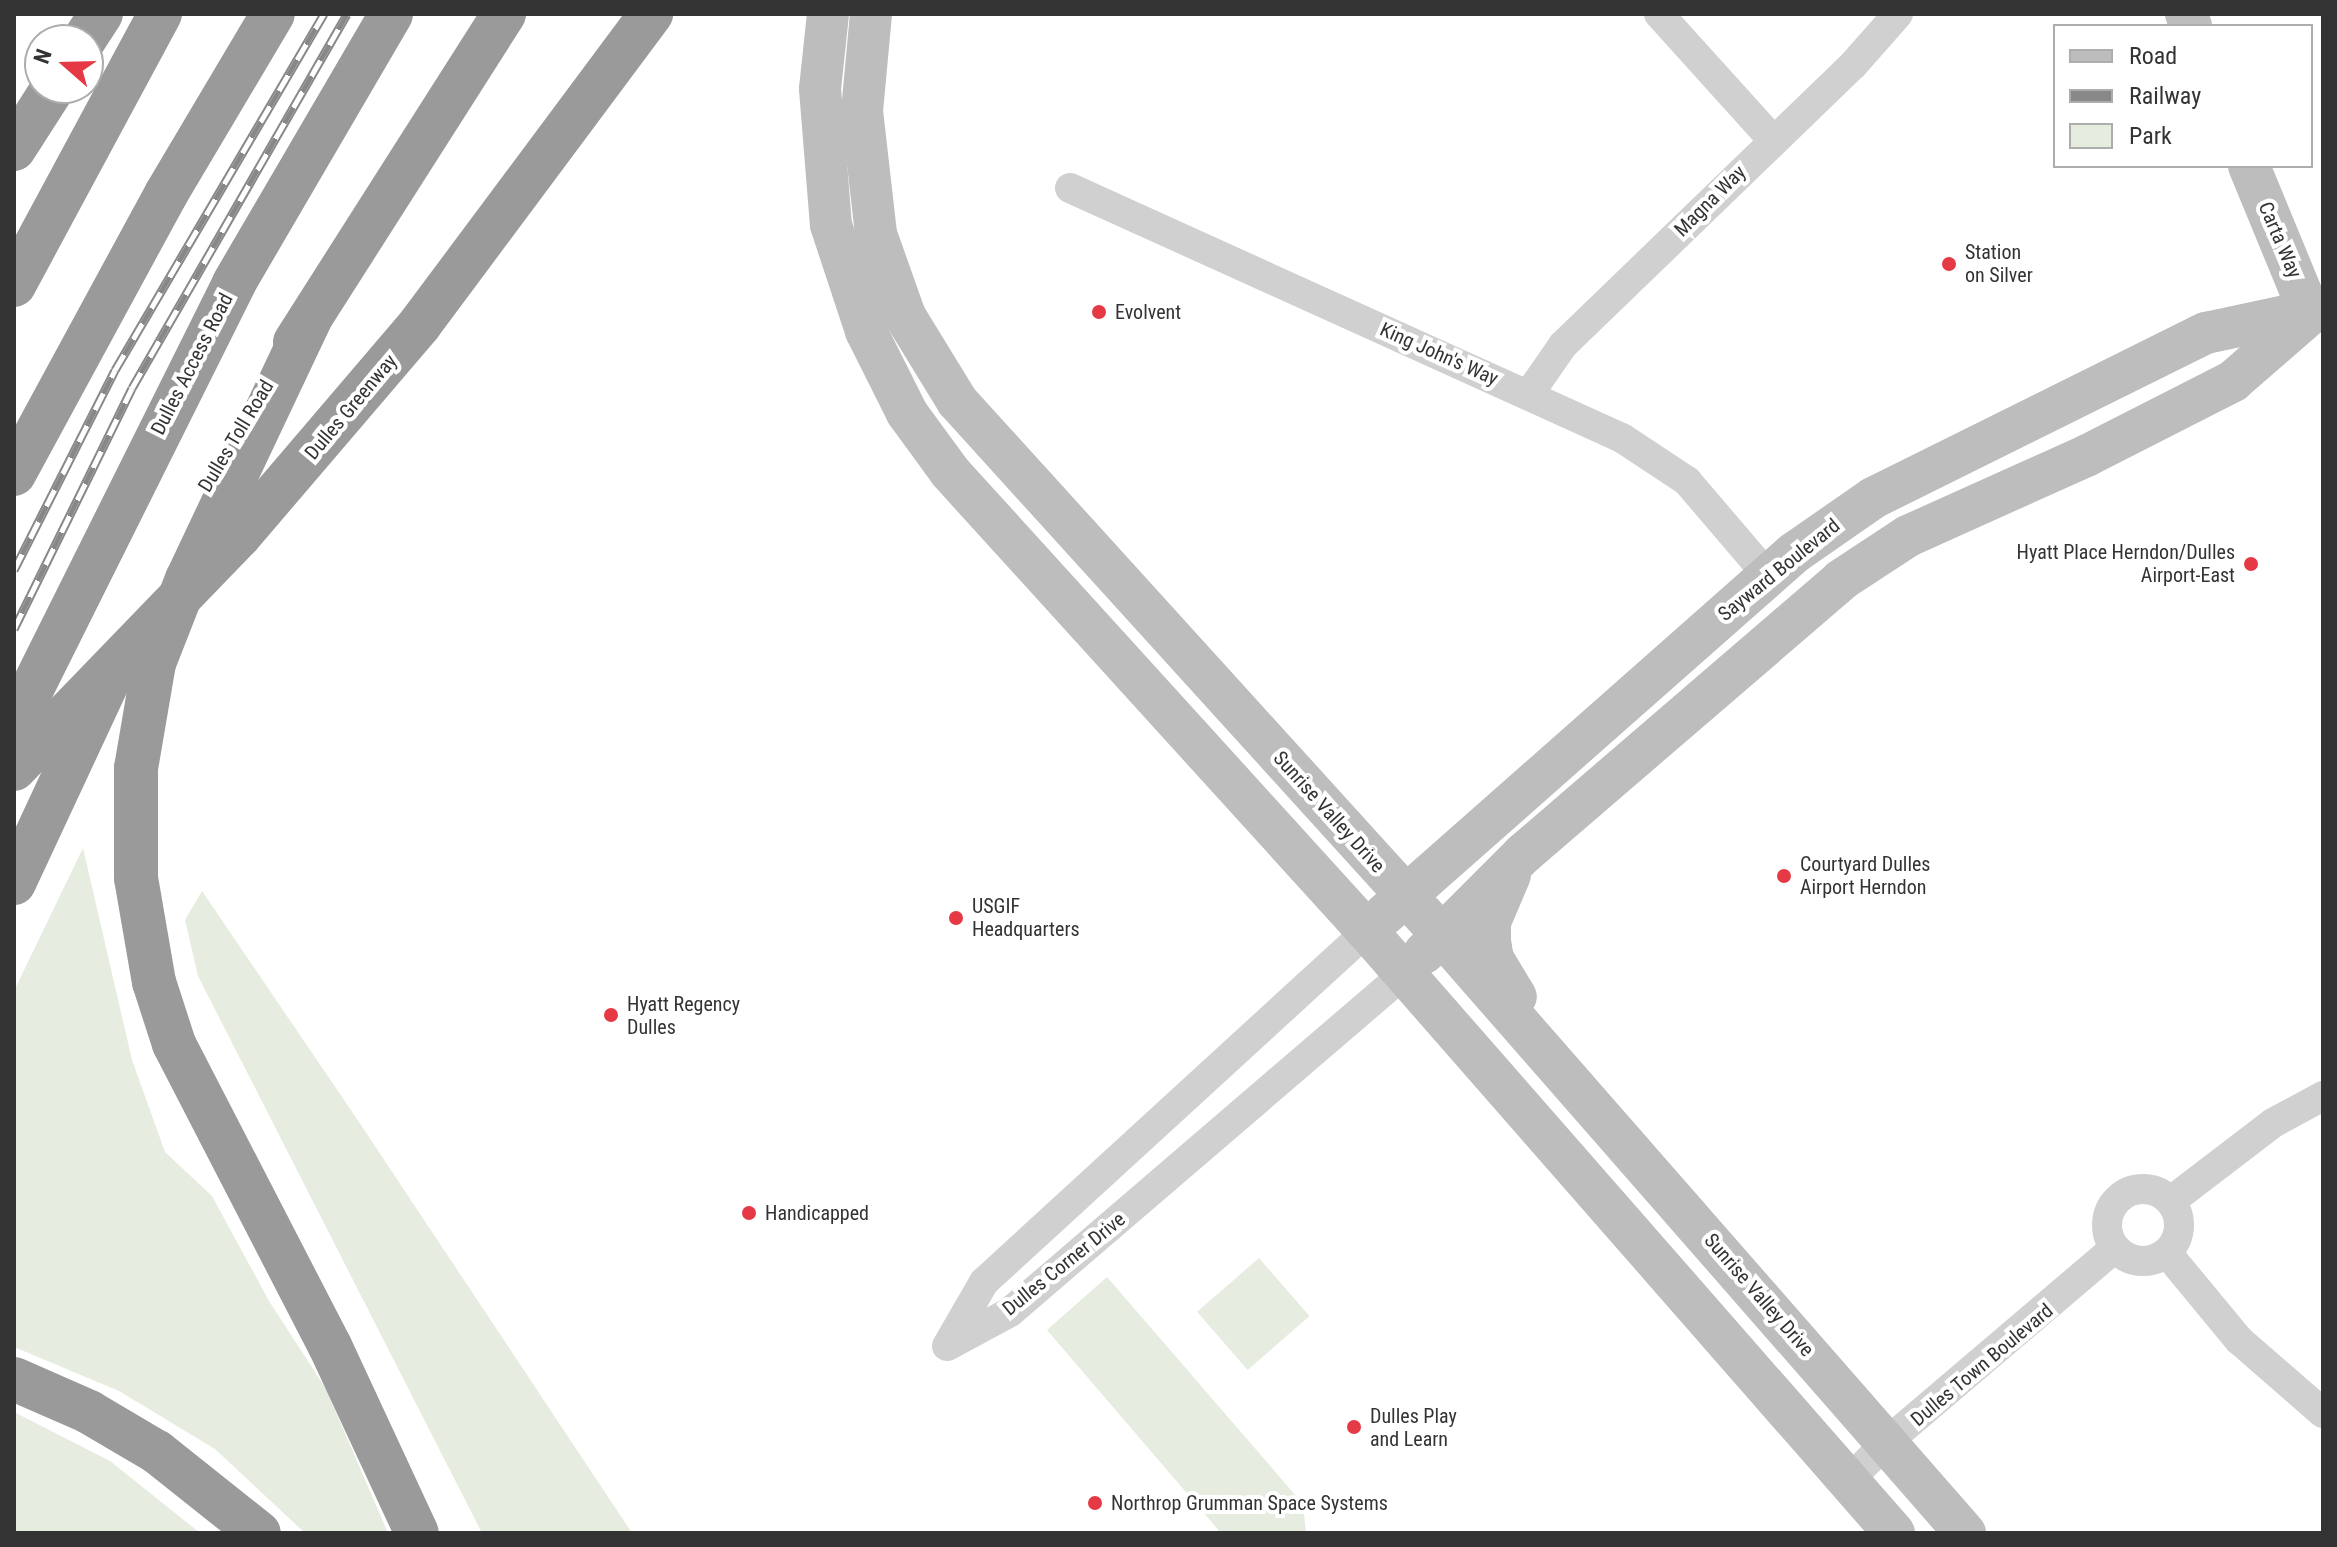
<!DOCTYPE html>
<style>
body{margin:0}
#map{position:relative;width:2337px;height:1547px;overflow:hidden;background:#fff;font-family:"Roboto Condensed",sans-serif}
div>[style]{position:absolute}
.green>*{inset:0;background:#e6ecdf;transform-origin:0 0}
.street>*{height:30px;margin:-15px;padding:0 15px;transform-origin:15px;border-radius:15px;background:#d0d0d0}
.street>.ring{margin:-15px;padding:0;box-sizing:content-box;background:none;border:30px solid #d0d0d0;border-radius:50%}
.secondary>*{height:42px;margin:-21px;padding:0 21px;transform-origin:21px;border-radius:21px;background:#bdbdbd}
.highway>*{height:44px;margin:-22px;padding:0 22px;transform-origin:22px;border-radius:22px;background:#9a9a9a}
.rail>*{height:9px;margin-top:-4.5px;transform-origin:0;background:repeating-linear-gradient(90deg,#fff 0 18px,#888 0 36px);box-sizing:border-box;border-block:2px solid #888}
.highway-bridge>*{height:44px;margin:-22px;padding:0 22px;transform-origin:22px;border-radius:22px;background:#9a9a9a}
.dots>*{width:22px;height:22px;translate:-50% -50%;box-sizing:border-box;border:4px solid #fff;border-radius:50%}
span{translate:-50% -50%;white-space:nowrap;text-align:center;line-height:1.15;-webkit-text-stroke:8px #fff;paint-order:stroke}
.street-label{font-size:20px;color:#333}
.poi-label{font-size:20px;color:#333}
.left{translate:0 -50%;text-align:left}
.right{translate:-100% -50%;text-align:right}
.frame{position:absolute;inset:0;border:16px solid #333;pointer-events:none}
.legend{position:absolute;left:2053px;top:24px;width:260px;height:144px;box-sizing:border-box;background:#fff;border:2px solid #adadad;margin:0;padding:10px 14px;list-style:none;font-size:24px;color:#333}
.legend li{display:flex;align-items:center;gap:16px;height:40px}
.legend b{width:40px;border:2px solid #adadad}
.north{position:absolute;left:24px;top:24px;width:80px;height:80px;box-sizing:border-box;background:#fff;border:2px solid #adadad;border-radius:50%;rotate:290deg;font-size:22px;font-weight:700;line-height:32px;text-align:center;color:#333}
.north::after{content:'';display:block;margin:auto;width:28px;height:36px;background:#e63946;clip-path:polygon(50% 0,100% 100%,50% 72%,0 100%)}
</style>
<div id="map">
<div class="green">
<i style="clip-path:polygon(83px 848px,132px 1060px,165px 1152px,212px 1196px,269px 1301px,326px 1389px,388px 1533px,305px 1533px,215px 1449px,119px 1391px,14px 1347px,14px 991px)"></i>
<i style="clip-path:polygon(202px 891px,359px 1122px,632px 1533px,482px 1533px,198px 976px,185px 920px)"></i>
<i style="left:1259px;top:1258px;width:77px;height:82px;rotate:49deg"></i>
<i style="clip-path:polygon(1107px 1277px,1303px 1504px,1306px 1533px,1221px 1533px,1047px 1330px)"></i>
<i style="clip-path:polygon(14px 1412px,110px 1461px,200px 1533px,14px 1533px)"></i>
</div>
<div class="street">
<i style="left:1659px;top:14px;width:169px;rotate:47.9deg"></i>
<i style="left:1070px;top:188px;width:606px;rotate:24.37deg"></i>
<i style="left:1622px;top:438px;width:78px;rotate:33.5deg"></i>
<i style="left:1687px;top:481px;width:125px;rotate:49.5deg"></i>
<i style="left:1529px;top:394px;width:60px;rotate:-55.2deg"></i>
<i style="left:1563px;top:345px;width:403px;rotate:-44deg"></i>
<i style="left:1853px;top:65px;width:68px;rotate:-48.6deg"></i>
<i class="ring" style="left:2107px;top:1189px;width:42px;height:42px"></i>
<i style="left:2171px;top:1201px;width:128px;rotate:-37.4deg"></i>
<i style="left:2273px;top:1123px;width:57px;rotate:-28.4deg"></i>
<i style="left:2167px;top:1253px;width:113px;rotate:50.4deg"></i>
<i style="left:2239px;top:1340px;width:111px;rotate:41deg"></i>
<i style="left:949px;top:1345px;width:69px;rotate:-28.4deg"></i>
<i style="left:1010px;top:1312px;width:521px;rotate:-40.64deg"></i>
<i style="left:947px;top:1346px;width:74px;rotate:-60deg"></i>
<i style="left:984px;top:1282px;width:520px;rotate:-42.5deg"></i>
<i style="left:1848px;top:1481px;width:57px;rotate:-45deg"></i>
<i style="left:1888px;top:1441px;width:298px;rotate:-40.4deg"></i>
</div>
<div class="secondary">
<i style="left:828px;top:14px;width:75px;rotate:96.1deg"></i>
<i style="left:820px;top:89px;width:136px;rotate:85.4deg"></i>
<i style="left:831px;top:225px;width:112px;rotate:71.7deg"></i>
<i style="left:866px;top:331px;width:92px;rotate:63.4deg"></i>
<i style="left:907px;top:413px;width:73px;rotate:53.9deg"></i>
<i style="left:950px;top:472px;width:620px;rotate:47.74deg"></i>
<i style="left:1367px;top:931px;width:800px;rotate:48.8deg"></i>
<i style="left:871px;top:14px;width:97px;rotate:95.3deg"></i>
<i style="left:862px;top:111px;width:124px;rotate:83.5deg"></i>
<i style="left:876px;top:234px;width:87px;rotate:70.5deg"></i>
<i style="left:905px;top:316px;width:100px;rotate:58.5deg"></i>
<i style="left:957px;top:401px;width:720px;rotate:47.76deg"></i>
<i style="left:1441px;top:934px;width:796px;rotate:48.82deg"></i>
<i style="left:2186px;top:14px;width:13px;rotate:67deg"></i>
<i style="left:2249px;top:166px;width:160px;rotate:67.6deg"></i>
<i style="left:1510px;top:875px;width:51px;rotate:113.1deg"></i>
<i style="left:1490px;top:922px;width:19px;rotate:90deg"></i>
<i style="left:1490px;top:941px;width:18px;rotate:81deg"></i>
<i style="left:1493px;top:959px;width:44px;rotate:58.8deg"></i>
<i style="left:1384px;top:915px;width:547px;rotate:-41.44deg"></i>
<i style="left:1794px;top:553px;width:96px;rotate:-34.8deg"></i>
<i style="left:1873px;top:498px;width:372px;rotate:-26.4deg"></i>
<i style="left:2206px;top:333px;width:120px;rotate:-12.1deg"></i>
<i style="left:1424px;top:953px;width:140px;rotate:-45deg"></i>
<i style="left:1523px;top:854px;width:420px;rotate:-40.7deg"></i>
<i style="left:1841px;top:580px;width:80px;rotate:-33.3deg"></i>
<i style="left:1908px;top:536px;width:197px;rotate:-24.2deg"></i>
<i style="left:2088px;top:455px;width:163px;rotate:-27deg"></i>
<i style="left:2233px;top:381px;width:101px;rotate:-41deg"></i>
</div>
<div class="highway">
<i style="left:84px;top:40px;width:31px;rotate:-57deg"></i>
<i style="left:14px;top:149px;width:72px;rotate:-57.4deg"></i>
<i style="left:14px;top:285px;width:308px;rotate:-61.7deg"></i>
<i style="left:310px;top:319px;width:288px;rotate:115.3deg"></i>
<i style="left:187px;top:579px;width:90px;rotate:111.4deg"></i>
<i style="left:154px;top:663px;width:107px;rotate:99.7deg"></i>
<i style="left:136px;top:768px;width:110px;rotate:90deg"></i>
<i style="left:136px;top:878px;width:106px;rotate:80.2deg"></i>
<i style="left:154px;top:982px;width:65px;rotate:72.1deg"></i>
<i style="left:174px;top:1044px;width:340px;rotate:62.7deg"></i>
<i style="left:330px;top:1346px;width:206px;rotate:65.1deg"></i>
<i style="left:295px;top:342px;width:389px;rotate:-57.5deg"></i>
<i style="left:14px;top:474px;width:319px;rotate:-61.5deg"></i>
<i style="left:166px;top:194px;width:209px;rotate:-59.3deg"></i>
<i style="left:240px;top:535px;width:277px;rotate:-49.5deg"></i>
<i style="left:420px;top:324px;width:387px;rotate:-53.3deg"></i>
<i style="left:14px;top:725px;width:494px;rotate:-63.5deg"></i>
<i style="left:234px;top:283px;width:311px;rotate:-59.7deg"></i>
<i style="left:14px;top:883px;width:230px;rotate:-65deg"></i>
<i style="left:14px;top:1379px;width:82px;rotate:23.7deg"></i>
<i style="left:89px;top:1412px;width:79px;rotate:30.5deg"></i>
<i style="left:157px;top:1452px;width:130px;rotate:38.5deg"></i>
</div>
<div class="rail">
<i style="left:14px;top:570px;width:224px;rotate:-63.2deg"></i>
<i style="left:115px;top:370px;width:413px;rotate:-59.6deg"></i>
<i style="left:14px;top:629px;width:268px;rotate:-63.9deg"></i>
<i style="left:132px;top:388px;width:431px;rotate:-60.1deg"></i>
</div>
<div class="highway-bridge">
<i style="left:14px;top:769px;width:325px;rotate:-46deg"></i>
</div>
<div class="dots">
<i style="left:1949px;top:264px;background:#e63946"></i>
<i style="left:1099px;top:312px;background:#e63946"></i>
<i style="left:2251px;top:564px;background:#e63946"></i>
<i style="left:1784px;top:876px;background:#e63946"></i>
<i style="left:956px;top:918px;background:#e63946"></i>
<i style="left:611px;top:1015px;background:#e63946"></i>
<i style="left:749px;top:1213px;background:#e63946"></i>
<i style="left:1354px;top:1427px;background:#e63946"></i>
<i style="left:1095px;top:1503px;background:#e63946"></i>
</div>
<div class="street-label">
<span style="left:1710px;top:201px;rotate:-45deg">Magna Way</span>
<span style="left:2280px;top:240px;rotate:67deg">Carta Way</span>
<span style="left:1439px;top:354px;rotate:24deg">King John's Way</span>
<span style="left:192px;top:364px;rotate:-63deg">Dulles Access Road</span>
<span style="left:351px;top:407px;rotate:-50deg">Dulles Greenway</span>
<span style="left:236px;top:436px;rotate:-59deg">Dulles Toll Road</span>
<span style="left:1779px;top:570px;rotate:-39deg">Sayward Boulevard</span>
<span style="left:1329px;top:812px;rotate:48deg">Sunrise Valley Drive</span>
<span style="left:1064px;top:1264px;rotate:-39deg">Dulles Corner Drive</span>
<span style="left:1759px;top:1295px;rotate:49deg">Sunrise Valley Drive</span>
<span style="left:1982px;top:1365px;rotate:-40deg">Dulles Town Boulevard</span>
</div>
<div class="poi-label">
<span class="left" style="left:1965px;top:264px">Station<br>on Silver</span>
<span class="left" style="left:1115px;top:312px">Evolvent</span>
<span class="right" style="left:2235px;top:564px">Hyatt Place Herndon/Dulles<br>Airport-East</span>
<span class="left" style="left:1800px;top:876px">Courtyard Dulles<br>Airport Herndon</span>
<span class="left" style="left:972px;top:918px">USGIF<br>Headquarters</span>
<span class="left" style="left:627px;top:1016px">Hyatt Regency<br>Dulles</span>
<span class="left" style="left:765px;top:1213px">Handicapped</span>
<span class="left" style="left:1370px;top:1428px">Dulles Play<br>and Learn</span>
<span class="left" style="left:1111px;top:1503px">Northrop Grumman Space Systems</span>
</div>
<div class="frame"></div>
<ul class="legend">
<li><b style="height:10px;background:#bdbdbd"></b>Road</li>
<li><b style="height:10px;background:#888"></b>Railway</li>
<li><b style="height:22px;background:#e6ecdf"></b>Park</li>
</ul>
<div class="north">N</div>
</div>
